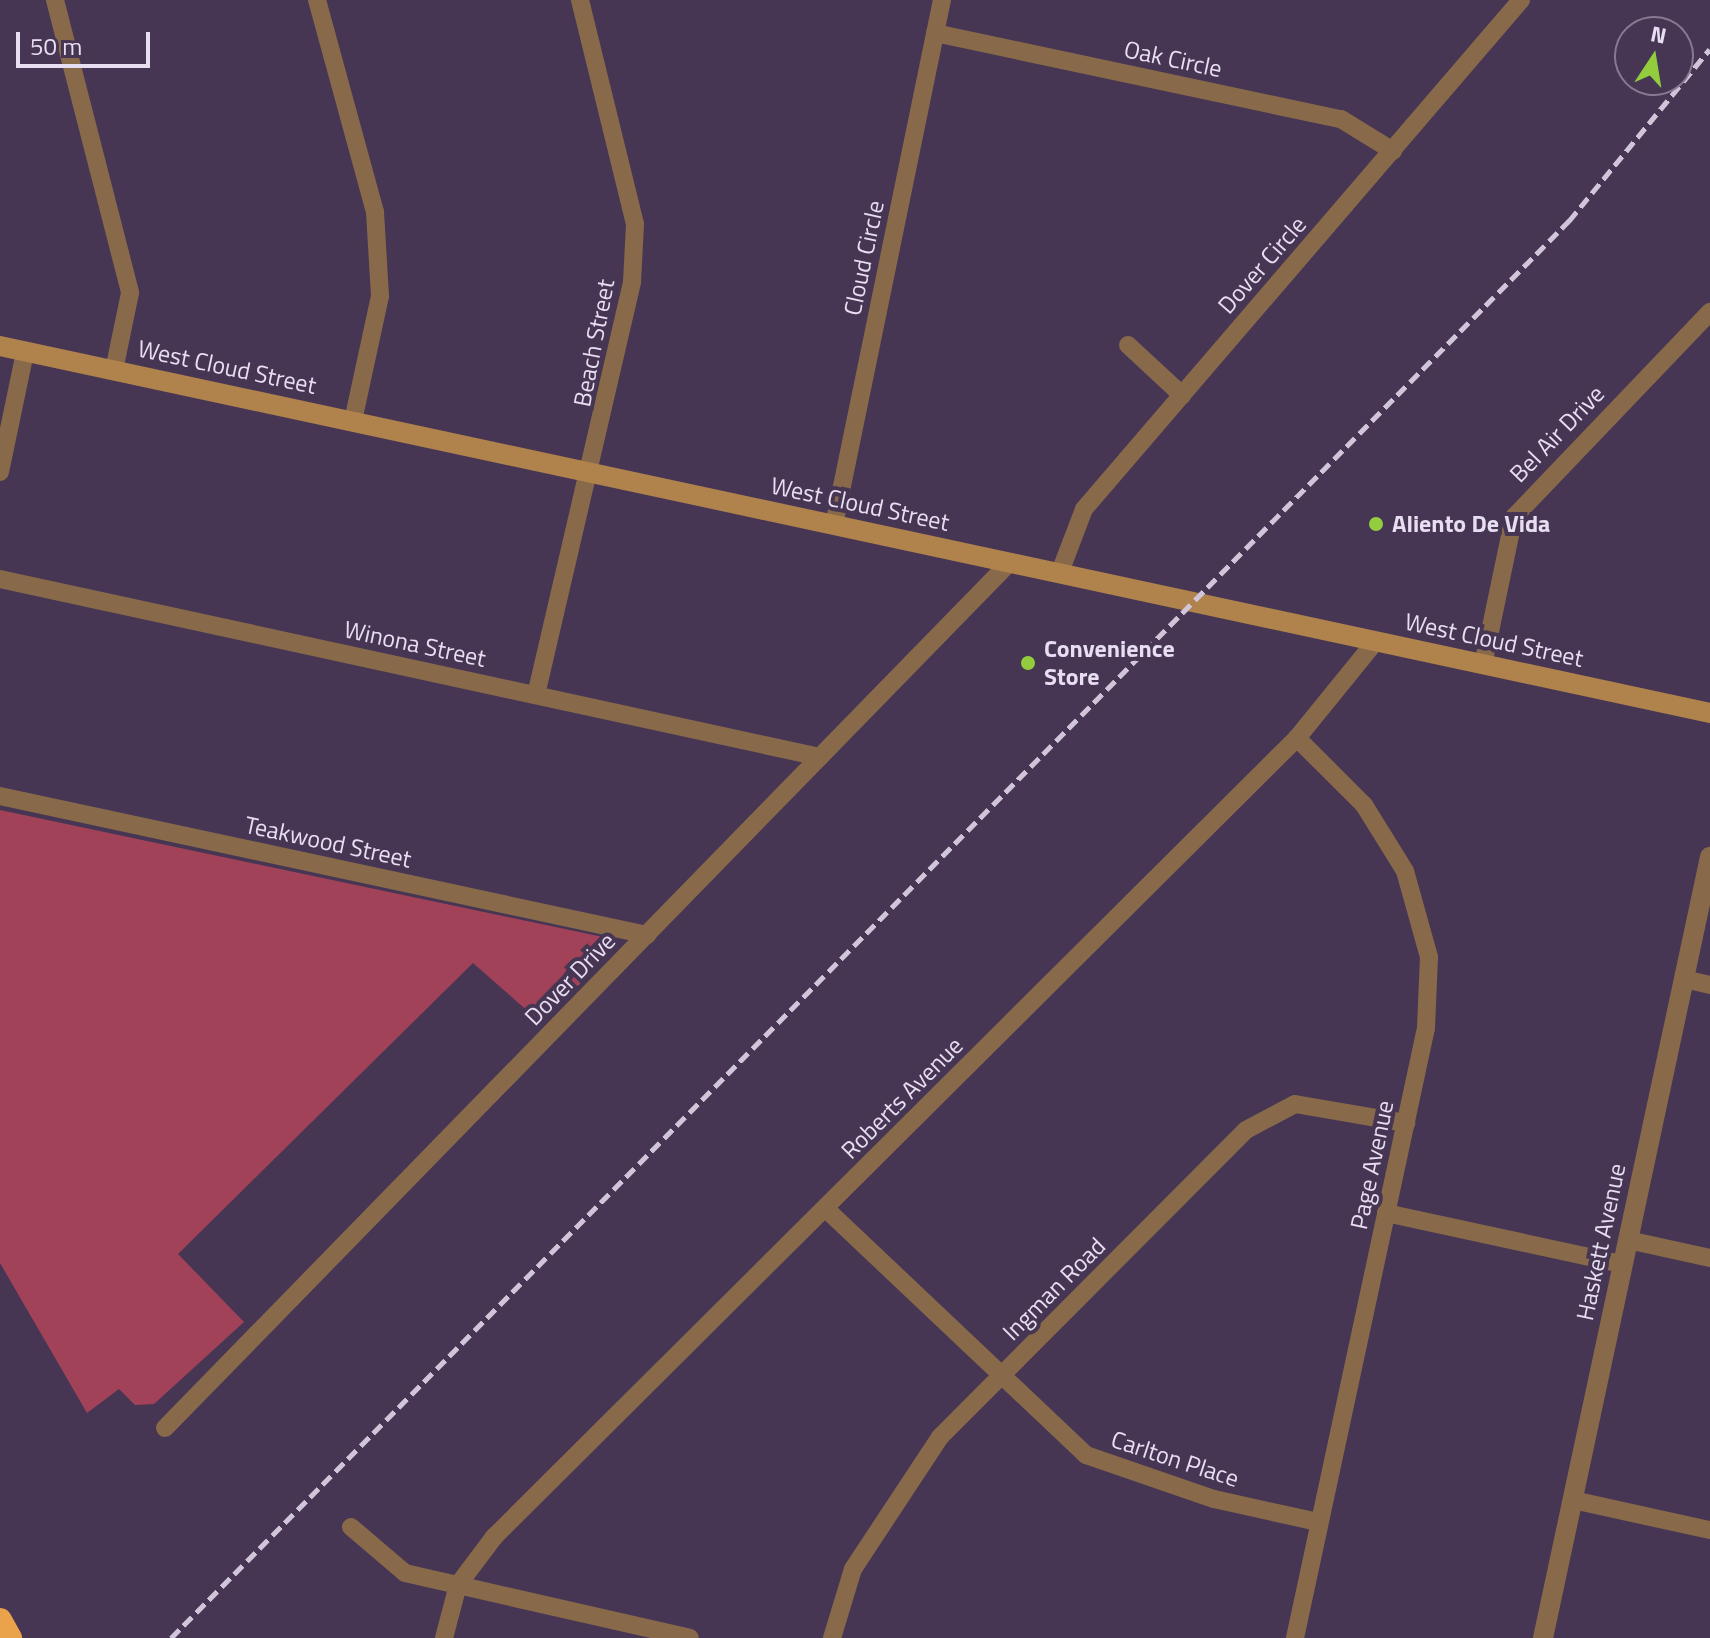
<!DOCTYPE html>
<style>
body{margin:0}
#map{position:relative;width:1710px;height:1638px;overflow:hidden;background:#463654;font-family:"Titillium Web",sans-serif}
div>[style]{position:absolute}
.green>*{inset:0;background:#a14258}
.minor>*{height:18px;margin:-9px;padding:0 9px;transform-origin:9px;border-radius:9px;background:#886a4a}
.tertiary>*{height:20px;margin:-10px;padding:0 10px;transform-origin:10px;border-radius:10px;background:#886a4a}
.secondary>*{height:20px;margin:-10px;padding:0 10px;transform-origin:10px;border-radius:10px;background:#b0824c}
.motorway>*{height:24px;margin:-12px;padding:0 12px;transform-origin:12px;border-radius:12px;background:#eba34b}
.rail>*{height:5px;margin-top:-2.5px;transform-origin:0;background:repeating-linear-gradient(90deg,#d0c5d9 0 12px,transparent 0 18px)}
.dots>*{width:22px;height:22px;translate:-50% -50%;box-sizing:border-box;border:4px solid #463654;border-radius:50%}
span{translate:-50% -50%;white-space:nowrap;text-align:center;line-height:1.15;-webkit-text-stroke:8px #463654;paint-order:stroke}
.street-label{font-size:24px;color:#e8def1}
.poi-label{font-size:24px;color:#e8def1;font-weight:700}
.left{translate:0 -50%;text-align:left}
.north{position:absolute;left:1614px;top:16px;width:80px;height:80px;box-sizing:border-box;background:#463654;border:2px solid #877993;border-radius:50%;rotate:12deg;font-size:22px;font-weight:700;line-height:32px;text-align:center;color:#e8def1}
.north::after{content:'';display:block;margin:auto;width:28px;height:36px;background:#93cc3d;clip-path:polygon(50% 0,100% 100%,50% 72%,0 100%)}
.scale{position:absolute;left:16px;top:32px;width:134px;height:36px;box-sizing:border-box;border:4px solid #e8def1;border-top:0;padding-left:10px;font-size:24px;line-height:28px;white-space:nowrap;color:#e8def1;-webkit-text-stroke:6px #463654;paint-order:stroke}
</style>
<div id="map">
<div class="green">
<i style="clip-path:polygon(0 810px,603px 937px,607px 958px,540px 1022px,473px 963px,178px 1254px,244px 1322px,154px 1404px,135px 1405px,119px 1389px,87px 1413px,0 1263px)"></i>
</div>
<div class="minor">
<i style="left:55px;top:0;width:302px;rotate:75.6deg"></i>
<i style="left:130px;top:293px;width:79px;rotate:101.7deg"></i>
<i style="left:317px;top:0;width:220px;rotate:74.7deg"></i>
<i style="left:375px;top:212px;width:84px;rotate:86.6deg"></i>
<i style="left:380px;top:296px;width:128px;rotate:102.2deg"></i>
<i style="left:935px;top:33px;width:415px;rotate:12deg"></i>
<i style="left:1341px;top:119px;width:61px;rotate:31.6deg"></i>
<i style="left:1128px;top:345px;width:74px;rotate:42.8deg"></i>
<i style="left:0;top:472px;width:123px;rotate:-78.2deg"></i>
<i style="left:834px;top:525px;width:536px;rotate:-78.38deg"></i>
<i style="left:1060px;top:572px;width:67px;rotate:-69.1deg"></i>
<i style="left:1084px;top:509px;width:671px;rotate:-49.35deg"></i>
<i style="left:0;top:579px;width:839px;rotate:12.25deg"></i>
<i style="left:1483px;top:665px;width:151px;rotate:-78.2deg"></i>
<i style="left:1514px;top:517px;width:284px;rotate:-46.3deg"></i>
<i style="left:536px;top:695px;width:424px;rotate:-76.9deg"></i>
<i style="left:632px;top:282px;width:58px;rotate:-87deg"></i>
<i style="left:635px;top:224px;width:231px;rotate:-103.8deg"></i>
<i style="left:0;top:796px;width:662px;rotate:12.12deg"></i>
<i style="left:1684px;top:979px;width:27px;rotate:13deg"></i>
<i style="left:826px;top:1209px;width:358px;rotate:43.4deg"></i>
<i style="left:1086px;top:1455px;width:135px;rotate:19deg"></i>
<i style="left:1214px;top:1499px;width:107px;rotate:12.5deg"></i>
<i style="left:1386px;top:1213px;width:241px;rotate:12.2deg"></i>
<i style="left:1628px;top:1240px;width:84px;rotate:12.4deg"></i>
<i style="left:165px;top:1428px;width:1210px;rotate:-45.7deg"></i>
<i style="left:1573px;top:1500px;width:140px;rotate:12.4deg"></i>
<i style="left:351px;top:1527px;width:71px;rotate:40.4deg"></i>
<i style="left:405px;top:1573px;width:292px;rotate:12.8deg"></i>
<i style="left:444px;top:1638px;width:55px;rotate:-75.2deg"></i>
<i style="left:458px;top:1585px;width:60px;rotate:-53.1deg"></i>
<i style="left:494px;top:1537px;width:1133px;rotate:-44.86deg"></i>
<i style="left:1297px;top:738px;width:124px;rotate:-50.9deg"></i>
<i style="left:832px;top:1638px;width:72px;rotate:-73.1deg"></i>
<i style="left:853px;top:1569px;width:158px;rotate:-56.6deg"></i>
<i style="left:940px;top:1437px;width:433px;rotate:-45.1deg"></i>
<i style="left:1246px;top:1130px;width:55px;rotate:-28deg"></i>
<i style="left:1295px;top:1104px;width:113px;rotate:9.7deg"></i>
<i style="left:1295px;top:1638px;width:624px;rotate:-77.88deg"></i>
<i style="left:1426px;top:1028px;width:71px;rotate:-87.6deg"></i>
<i style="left:1429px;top:957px;width:89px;rotate:-105.6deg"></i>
<i style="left:1405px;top:871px;width:78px;rotate:-121.8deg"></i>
<i style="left:1364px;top:805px;width:95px;rotate:-135deg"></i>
</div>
<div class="tertiary">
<i style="left:1543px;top:1638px;width:799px;rotate:-77.93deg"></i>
</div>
<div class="secondary">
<i style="left:0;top:346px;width:1749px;rotate:12.11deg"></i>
</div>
<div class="motorway">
<i style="left:0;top:1620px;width:21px;rotate:61deg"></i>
</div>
<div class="rail">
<i style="left:171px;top:1638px;width:1991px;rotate:-45.39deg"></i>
<i style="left:1569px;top:221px;width:222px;rotate:-50.7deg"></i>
</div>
<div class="dots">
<i style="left:1376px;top:524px;background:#93cc3d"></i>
<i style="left:1028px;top:663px;background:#93cc3d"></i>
</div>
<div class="street-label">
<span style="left:1173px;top:59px;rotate:12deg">Oak Circle</span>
<span style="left:864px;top:258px;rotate:-78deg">Cloud Circle</span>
<span style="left:1262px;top:265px;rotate:-49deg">Dover Circle</span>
<span style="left:594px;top:343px;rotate:-79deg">Beach Street</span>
<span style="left:227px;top:367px;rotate:12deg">West Cloud Street</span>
<span style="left:1557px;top:434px;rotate:-46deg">Bel Air Drive</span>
<span style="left:860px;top:504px;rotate:12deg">West Cloud Street</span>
<span style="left:1494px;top:640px;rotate:12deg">West Cloud Street</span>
<span style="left:415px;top:644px;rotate:12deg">Winona Street</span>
<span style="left:328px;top:842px;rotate:12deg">Teakwood Street</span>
<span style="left:570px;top:979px;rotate:-46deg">Dover Drive</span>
<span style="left:902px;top:1098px;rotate:-45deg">Roberts Avenue</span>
<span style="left:1372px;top:1165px;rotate:-78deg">Page Avenue</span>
<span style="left:1601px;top:1242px;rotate:-78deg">Haskett Avenue</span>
<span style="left:1054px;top:1289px;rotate:-45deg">Ingman Road</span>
<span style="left:1175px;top:1459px;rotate:18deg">Carlton Place</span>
</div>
<div class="poi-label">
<span class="left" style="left:1392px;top:524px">Aliento De Vida</span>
<span class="left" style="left:1044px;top:663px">Convenience<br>Store</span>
</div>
<div class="north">N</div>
<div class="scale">50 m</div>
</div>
